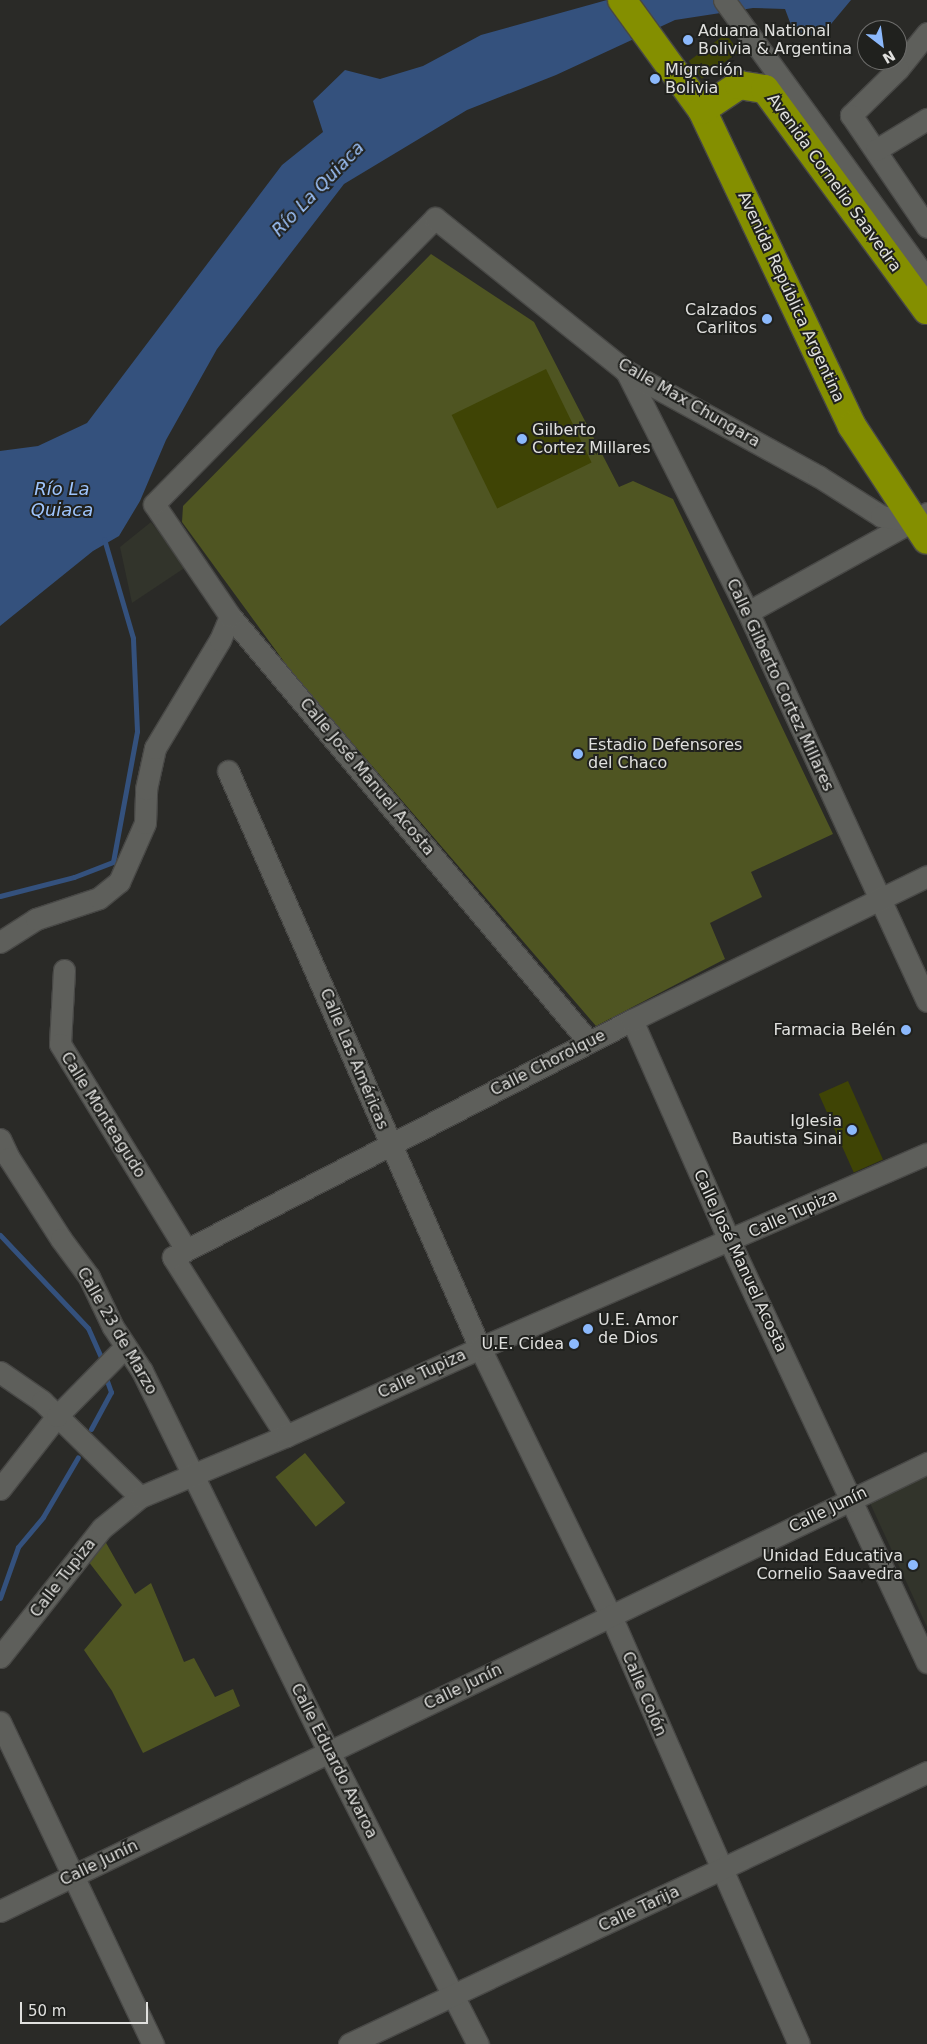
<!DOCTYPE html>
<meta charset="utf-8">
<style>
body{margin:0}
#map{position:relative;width:927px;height:2044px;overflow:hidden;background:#2a2a27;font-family:"DejaVu Sans",sans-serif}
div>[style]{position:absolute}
.built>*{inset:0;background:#32342b}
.green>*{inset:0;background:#4f5522;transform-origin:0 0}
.water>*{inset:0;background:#34517d}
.stream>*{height:5px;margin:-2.5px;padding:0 2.5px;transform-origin:2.5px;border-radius:2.5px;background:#34517d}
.building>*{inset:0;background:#3f4405;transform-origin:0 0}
.roads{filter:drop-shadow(1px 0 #484846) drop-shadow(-1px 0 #484846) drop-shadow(0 1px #484846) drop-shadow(0 -1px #484846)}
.minor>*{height:21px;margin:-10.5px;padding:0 10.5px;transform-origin:10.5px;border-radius:10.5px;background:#5e5f5b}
.highway>*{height:28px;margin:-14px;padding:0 14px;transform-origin:14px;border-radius:14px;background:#848f00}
.dots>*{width:14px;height:14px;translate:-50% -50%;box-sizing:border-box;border:2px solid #20211e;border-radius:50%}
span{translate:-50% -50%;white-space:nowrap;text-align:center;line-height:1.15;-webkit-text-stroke:4px #20211e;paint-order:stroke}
.poi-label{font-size:16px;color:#e0e0de}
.left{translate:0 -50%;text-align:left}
.right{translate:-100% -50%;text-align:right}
.street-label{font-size:16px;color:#e0e0de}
.water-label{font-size:18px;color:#9fc5fd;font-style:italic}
.north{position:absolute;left:857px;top:20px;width:50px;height:50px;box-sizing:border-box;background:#20211e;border:1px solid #6d6d6b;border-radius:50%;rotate:150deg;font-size:14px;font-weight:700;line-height:20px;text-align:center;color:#e0e0de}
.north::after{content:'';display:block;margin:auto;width:18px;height:22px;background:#8cb9fc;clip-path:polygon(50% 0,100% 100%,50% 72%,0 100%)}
.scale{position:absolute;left:20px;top:2002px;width:128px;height:22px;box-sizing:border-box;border:2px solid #e0e0de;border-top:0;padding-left:6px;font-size:15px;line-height:18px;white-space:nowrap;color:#e0e0de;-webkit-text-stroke:4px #20211e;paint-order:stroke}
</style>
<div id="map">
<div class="built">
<i style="clip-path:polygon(151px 522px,186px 567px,132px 603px,120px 547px)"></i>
<i style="clip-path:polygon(927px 1476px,927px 1627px,870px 1503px)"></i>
</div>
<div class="green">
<i style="clip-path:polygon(431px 254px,534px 322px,619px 487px,633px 481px,673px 499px,833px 834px,751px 872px,762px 897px,710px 923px,725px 959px,596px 1026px,293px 674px,182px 522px,183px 506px)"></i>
<i style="left:305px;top:1453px;width:64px;height:38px;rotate:51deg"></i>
<i style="clip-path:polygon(105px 1541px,135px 1594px,151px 1583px,184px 1662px,194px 1658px,215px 1697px,233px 1689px,240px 1706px,143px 1753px,112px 1691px,84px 1650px,122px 1605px,88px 1561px)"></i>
</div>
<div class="water">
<i style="clip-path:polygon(607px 0,851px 0,831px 24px,809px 37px,794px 33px,785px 9px,753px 8px,675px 20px,556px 75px,467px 110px,344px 184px,217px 349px,166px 440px,140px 501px,119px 536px,93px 551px,0 626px,0 451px,38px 446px,87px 423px,282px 165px,323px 132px,313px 101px,345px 70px,380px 79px,423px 66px,481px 35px)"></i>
</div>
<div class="stream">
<i style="left:0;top:896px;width:76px;rotate:-14.4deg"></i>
<i style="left:74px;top:877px;width:42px;rotate:-21deg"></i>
<i style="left:113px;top:862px;width:133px;rotate:-79.6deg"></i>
<i style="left:137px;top:731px;width:93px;rotate:-92.5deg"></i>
<i style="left:133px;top:638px;width:103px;rotate:-106.3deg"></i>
<i style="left:0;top:1235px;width:128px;rotate:46.6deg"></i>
<i style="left:88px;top:1328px;width:35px;rotate:66deg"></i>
<i style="left:91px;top:1429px;width:42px;rotate:-61.6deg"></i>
<i style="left:111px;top:1392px;width:12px;rotate:-110deg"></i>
<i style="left:0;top:1598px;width:54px;rotate:-70.6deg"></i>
<i style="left:18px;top:1547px;width:39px;rotate:-50deg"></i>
<i style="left:43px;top:1517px;width:69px;rotate:-59.7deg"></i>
</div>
<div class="building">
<i style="left:726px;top:34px;width:22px;height:46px;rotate:54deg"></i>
<i style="left:546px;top:369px;width:104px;height:105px;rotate:64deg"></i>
<i style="left:848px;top:1081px;width:86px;height:32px;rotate:66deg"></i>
</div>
<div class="roads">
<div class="minor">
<i style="left:724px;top:0;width:345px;rotate:54deg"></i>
<i style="left:927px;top:33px;width:46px;rotate:128.9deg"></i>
<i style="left:898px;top:69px;width:66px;rotate:135.6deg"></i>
<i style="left:851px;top:115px;width:135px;rotate:55.8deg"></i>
<i style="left:876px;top:150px;width:60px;rotate:-31.3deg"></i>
<i style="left:626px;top:371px;width:270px;rotate:63.2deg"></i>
<i style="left:748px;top:612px;width:428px;rotate:65.3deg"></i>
<i style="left:748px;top:612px;width:205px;rotate:-28.9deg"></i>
<i style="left:228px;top:771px;width:630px;rotate:66.41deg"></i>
<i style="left:480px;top:1348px;width:298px;rotate:64deg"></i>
<i style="left:611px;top:1616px;width:467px;rotate:66.3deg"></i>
<i style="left:0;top:942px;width:43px;rotate:-32.6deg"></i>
<i style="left:36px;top:919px;width:66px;rotate:-18.4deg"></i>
<i style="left:99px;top:898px;width:26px;rotate:-39deg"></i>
<i style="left:119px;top:882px;width:64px;rotate:-66.2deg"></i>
<i style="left:145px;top:823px;width:34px;rotate:-88deg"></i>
<i style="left:146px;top:789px;width:42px;rotate:-77.6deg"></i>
<i style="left:155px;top:748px;width:126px;rotate:-59deg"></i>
<i style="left:220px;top:640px;width:26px;rotate:-67deg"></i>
<i style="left:64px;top:970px;width:74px;rotate:93.1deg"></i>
<i style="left:60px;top:1044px;width:241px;rotate:58.5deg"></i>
<i style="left:632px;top:1020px;width:243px;rotate:66.2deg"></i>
<i style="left:730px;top:1242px;width:464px;rotate:64.9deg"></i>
<i style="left:589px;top:1042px;width:557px;rotate:-130.12deg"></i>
<i style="left:230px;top:616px;width:135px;rotate:-124.2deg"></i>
<i style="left:154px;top:504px;width:401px;rotate:-45.5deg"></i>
<i style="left:435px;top:218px;width:245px;rotate:38.7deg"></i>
<i style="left:626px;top:371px;width:219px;rotate:28.7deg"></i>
<i style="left:818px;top:476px;width:75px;rotate:32.4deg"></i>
<i style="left:881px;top:516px;width:31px;rotate:9deg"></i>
<i style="left:0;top:1139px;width:21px;rotate:65deg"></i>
<i style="left:9px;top:1158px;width:96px;rotate:57.3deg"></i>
<i style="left:61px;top:1239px;width:47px;rotate:53.6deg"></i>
<i style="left:89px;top:1277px;width:55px;rotate:64.4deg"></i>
<i style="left:113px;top:1327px;width:53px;rotate:56.6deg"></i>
<i style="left:142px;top:1371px;width:424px;rotate:63.9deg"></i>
<i style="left:329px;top:1752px;width:328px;rotate:63deg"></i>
<i style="left:0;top:1372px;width:51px;rotate:34.6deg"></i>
<i style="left:42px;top:1401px;width:137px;rotate:44.4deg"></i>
<i style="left:286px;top:1436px;width:212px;rotate:-122.3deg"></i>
<i style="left:173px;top:1257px;width:517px;rotate:-27.31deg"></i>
<i style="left:632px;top:1020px;width:328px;rotate:-26deg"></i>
<i style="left:0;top:1489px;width:93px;rotate:-52deg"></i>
<i style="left:57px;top:1416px;width:97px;rotate:-45.4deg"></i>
<i style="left:0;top:1657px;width:164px;rotate:-51.7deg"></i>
<i style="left:102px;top:1528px;width:49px;rotate:-39.2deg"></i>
<i style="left:140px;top:1497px;width:158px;rotate:-22.7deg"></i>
<i style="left:286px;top:1436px;width:213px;rotate:-24.4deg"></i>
<i style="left:480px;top:1348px;width:487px;rotate:-23.5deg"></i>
<i style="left:0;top:1722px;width:357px;rotate:64.6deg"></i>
<i style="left:0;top:1911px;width:1030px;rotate:-25.79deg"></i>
<i style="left:349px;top:2044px;width:639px;rotate:-25.2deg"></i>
</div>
<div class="highway">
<i style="left:622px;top:0;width:136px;rotate:54deg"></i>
<i style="left:702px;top:110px;width:350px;rotate:64.6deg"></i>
<i style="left:852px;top:426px;width:136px;rotate:56.7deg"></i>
<i style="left:702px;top:110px;width:45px;rotate:-34deg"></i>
<i style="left:739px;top:85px;width:26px;rotate:9deg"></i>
<i style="left:765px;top:89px;width:274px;rotate:53.8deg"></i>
</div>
</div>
<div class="dots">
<i style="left:688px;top:40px;background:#8cb9fc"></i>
<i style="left:655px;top:79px;background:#8cb9fc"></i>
<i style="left:767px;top:319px;background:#8cb9fc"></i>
<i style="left:522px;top:439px;background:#8cb9fc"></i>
<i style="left:578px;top:754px;background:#8cb9fc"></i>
<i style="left:906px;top:1030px;background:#8cb9fc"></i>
<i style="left:852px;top:1130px;background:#8cb9fc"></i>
<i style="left:588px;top:1329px;background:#8cb9fc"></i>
<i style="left:574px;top:1344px;background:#8cb9fc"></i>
<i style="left:913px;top:1565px;background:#8cb9fc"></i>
</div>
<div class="poi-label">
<span class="left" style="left:698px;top:40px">Aduana National<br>Bolivia &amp; Argentina</span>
<span class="left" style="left:665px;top:79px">Migración<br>Bolivia</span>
<span class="right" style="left:757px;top:319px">Calzados<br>Carlitos</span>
<span class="left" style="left:532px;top:439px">Gilberto<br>Cortez Millares</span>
<span class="left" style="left:588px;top:754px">Estadio Defensores<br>del Chaco</span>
<span class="right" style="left:896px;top:1030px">Farmacia Belén</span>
<span class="right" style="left:842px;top:1130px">Iglesia<br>Bautista Sinai</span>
<span class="left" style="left:598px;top:1329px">U.E. Amor<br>de Dios</span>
<span class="right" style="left:564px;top:1344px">U.E. Cidea</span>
<span class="right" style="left:903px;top:1565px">Unidad Educativa<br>Cornelio Saavedra</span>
</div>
<div class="street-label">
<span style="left:834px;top:183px;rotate:54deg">Avenida Cornelio Saavedra</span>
<span style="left:791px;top:297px;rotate:65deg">Avenida República Argentina</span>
<span style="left:689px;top:403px;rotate:30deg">Calle Max Chungara</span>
<span style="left:780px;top:685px;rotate:65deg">Calle Gilberto Cortez Millares</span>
<span style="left:367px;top:777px;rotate:50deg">Calle José Manuel Acosta</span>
<span style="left:354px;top:1059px;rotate:67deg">Calle Las Américas</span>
<span style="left:548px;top:1063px;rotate:-27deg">Calle Chorolque</span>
<span style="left:103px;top:1115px;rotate:58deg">Calle Monteagudo</span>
<span style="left:793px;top:1214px;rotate:-24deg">Calle Tupiza</span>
<span style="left:740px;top:1261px;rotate:65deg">Calle José Manuel Acosta</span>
<span style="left:117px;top:1331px;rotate:60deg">Calle 23 de Marzo</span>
<span style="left:422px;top:1374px;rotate:-25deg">Calle Tupiza</span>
<span style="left:828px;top:1510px;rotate:-26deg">Calle Junín</span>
<span style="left:63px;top:1578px;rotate:-52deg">Calle Tupiza</span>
<span style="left:463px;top:1687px;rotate:-26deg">Calle Junín</span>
<span style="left:644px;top:1694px;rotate:67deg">Calle Colón</span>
<span style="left:334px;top:1761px;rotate:63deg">Calle Eduardo Avaroa</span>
<span style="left:99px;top:1863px;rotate:-26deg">Calle Junín</span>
<span style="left:639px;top:1909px;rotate:-25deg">Calle Tarija</span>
</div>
<div class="water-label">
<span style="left:318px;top:189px;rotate:-46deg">Río La Quiaca</span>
<span style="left:62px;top:500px">Río La<br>Quiaca</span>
</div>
<div class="north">N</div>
<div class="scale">50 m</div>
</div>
